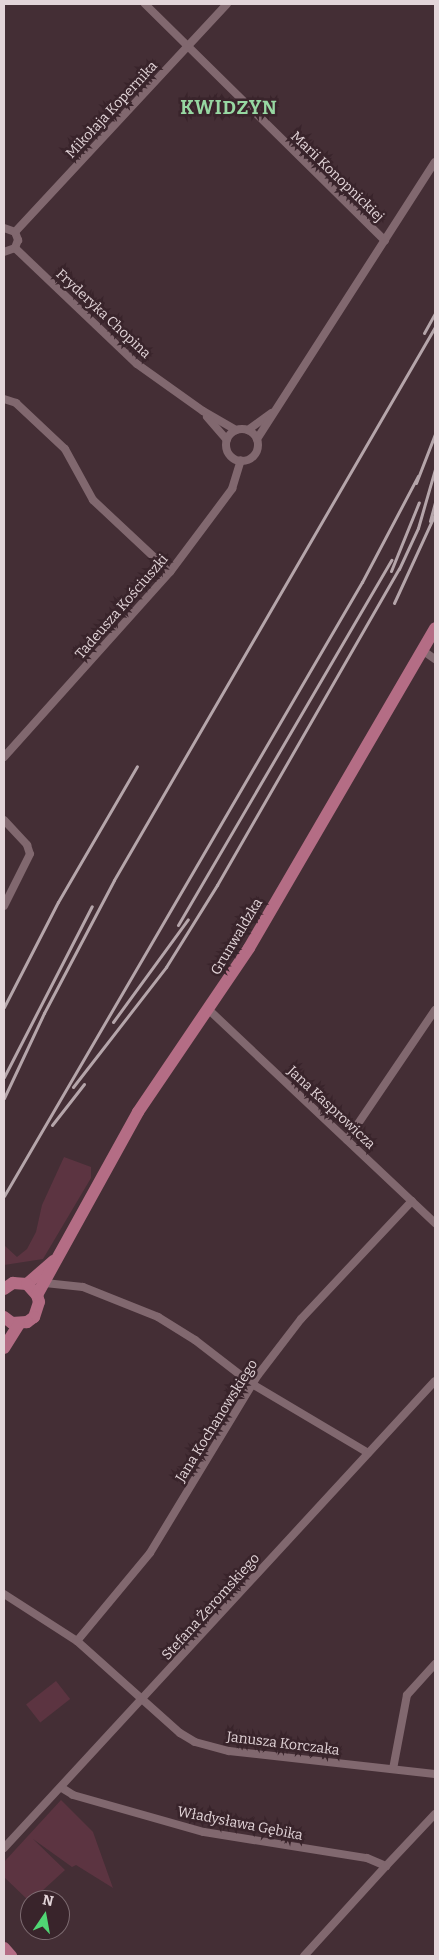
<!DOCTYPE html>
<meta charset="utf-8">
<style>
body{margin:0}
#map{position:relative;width:439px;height:1960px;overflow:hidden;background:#442e35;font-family:Bitter,serif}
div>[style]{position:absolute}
.green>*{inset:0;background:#5c3441;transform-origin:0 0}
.street>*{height:8px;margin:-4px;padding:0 4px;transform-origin:4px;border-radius:4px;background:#81686f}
.street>.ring{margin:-4px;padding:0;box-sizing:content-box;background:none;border:8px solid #81686f;border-radius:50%}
.primary>*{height:12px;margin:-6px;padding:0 6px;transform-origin:6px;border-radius:6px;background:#b46d85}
.rail>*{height:3px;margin:-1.5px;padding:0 1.5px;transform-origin:1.5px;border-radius:1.5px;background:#b5a5aa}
span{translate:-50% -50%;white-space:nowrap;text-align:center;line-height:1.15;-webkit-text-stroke:5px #39242b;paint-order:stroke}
.street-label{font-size:14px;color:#e3d5d9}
.district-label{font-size:19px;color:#97d8a2;font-weight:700;letter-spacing:1px}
.frame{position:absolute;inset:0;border:5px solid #e3d5d9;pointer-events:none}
.north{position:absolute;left:20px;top:1890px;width:50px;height:50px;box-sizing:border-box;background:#39242b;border:1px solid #7d6b71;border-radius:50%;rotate:12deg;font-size:14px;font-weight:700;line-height:20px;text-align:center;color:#e3d5d9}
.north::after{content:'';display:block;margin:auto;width:18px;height:22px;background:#50d674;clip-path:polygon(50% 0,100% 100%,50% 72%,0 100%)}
</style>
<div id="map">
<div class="green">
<i style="clip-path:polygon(64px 1157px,91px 1167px,91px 1178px,43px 1259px,4px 1265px,4px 1245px,17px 1257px,27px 1249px,36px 1232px,42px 1205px)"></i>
<i style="left:56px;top:1681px;width:23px;height:38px;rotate:52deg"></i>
<i style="clip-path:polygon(61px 1800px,93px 1832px,113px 1888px,76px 1865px,72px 1867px,33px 1839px,65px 1870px,30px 1902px,4px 1877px,4px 1862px)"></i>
</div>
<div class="street">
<i style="left:145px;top:4px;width:337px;rotate:44.6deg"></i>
<i style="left:4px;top:228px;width:12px;rotate:20deg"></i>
<i style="left:15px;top:232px;width:9px;rotate:69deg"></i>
<i style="left:18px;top:240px;width:9px;rotate:111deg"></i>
<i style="left:15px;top:248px;width:12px;rotate:160deg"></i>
<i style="left:15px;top:232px;width:311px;rotate:-47.1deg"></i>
<i style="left:15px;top:248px;width:168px;rotate:43.6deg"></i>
<i style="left:137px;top:364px;width:81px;rotate:35.5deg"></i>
<i style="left:203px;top:411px;width:38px;rotate:30deg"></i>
<i style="left:4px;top:399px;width:13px;rotate:18deg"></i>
<i style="left:16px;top:403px;width:67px;rotate:43.2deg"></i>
<i style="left:65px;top:449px;width:58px;rotate:61.2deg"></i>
<i style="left:93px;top:500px;width:105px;rotate:43.1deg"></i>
<i style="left:207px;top:417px;width:30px;rotate:49deg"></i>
<i class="ring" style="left:226px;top:429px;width:24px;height:24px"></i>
<i style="left:248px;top:430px;width:29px;rotate:-36deg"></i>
<i style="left:257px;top:439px;width:329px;rotate:-57.3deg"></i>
<i style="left:422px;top:650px;width:16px;rotate:35deg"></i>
<i style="left:4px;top:757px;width:249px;rotate:-48.1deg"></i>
<i style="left:170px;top:572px;width:104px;rotate:-53.2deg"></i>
<i style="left:232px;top:489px;width:30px;rotate:-73deg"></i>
<i style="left:4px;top:820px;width:34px;rotate:47deg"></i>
<i style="left:27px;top:845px;width:9px;rotate:72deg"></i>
<i style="left:30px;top:854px;width:58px;rotate:116.6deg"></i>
<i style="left:209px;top:1010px;width:311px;rotate:43.3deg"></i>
<i style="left:347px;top:1140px;width:157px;rotate:-55.9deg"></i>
<i style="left:45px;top:1283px;width:38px;rotate:6deg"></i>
<i style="left:83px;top:1287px;width:81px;rotate:21.8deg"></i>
<i style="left:158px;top:1317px;width:44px;rotate:31.9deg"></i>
<i style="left:195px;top:1340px;width:72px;rotate:37.7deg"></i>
<i style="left:252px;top:1384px;width:135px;rotate:30.7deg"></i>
<i style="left:4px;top:1594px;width:87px;rotate:32.8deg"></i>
<i style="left:77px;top:1641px;width:138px;rotate:41.8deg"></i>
<i style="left:180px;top:1733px;width:17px;rotate:31deg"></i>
<i style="left:195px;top:1742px;width:35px;rotate:15deg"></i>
<i style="left:229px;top:1751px;width:207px;rotate:6.4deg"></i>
<i style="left:77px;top:1641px;width:114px;rotate:-50.3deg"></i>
<i style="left:150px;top:1553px;width:208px;rotate:-58.8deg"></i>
<i style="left:258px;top:1375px;width:71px;rotate:-52.5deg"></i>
<i style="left:301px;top:1319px;width:162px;rotate:-46.8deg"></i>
<i style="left:393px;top:1769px;width:75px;rotate:-79.3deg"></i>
<i style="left:407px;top:1695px;width:42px;rotate:-47.9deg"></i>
<i style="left:62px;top:1788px;width:13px;rotate:32deg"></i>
<i style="left:73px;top:1795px;width:136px;rotate:15.8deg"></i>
<i style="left:204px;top:1832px;width:165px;rotate:9.1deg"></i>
<i style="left:367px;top:1858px;width:21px;rotate:23deg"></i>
<i style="left:386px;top:1866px;width:71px;rotate:-46.7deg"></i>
<i style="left:4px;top:1848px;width:635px;rotate:-47.3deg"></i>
<i style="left:304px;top:1956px;width:122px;rotate:-47.7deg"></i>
</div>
<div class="primary">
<i style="left:27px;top:1284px;width:35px;rotate:-41deg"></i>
<i style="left:4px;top:1289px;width:11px;rotate:-34deg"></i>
<i style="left:13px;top:1283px;width:14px;rotate:4deg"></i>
<i style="left:27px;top:1284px;width:15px;rotate:48deg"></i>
<i style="left:37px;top:1295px;width:7px;rotate:74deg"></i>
<i style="left:39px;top:1302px;width:16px;rotate:108deg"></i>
<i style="left:34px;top:1317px;width:9px;rotate:144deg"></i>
<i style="left:27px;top:1322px;width:15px;rotate:176deg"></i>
<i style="left:12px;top:1323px;width:10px;rotate:-143deg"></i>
<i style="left:37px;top:1295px;width:209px;rotate:-61.1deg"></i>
<i style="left:138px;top:1112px;width:198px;rotate:-55.9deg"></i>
<i style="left:249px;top:948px;width:370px;rotate:-59.8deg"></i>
<i style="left:4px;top:1348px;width:28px;rotate:-58deg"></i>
<i style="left:4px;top:1948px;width:11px;rotate:49deg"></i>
</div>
<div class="rail">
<i style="left:424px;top:333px;width:23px;rotate:-61deg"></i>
<i style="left:416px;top:483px;width:53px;rotate:-68.8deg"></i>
<i style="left:430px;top:521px;width:20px;rotate:-75deg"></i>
<i style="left:391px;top:571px;width:74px;rotate:-67.9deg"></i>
<i style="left:394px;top:603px;width:98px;rotate:-65.3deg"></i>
<i style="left:178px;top:925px;width:423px;rotate:-59.7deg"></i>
<i style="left:4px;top:1007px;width:118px;rotate:-62.8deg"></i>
<i style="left:58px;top:902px;width:157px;rotate:-59.8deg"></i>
<i style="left:113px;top:1022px;width:127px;rotate:-53.9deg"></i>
<i style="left:4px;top:1077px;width:192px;rotate:-62.8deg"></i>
<i style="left:73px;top:1087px;width:152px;rotate:-52.2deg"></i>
<i style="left:166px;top:967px;width:97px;rotate:-58.1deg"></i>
<i style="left:217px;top:885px;width:365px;rotate:-60.1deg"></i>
<i style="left:399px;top:569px;width:45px;rotate:-65.1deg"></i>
<i style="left:418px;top:528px;width:61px;rotate:-73.9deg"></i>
<i style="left:4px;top:1098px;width:94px;rotate:-64.8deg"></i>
<i style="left:44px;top:1013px;width:150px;rotate:-62.2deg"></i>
<i style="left:114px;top:880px;width:639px;rotate:-59.87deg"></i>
<i style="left:52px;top:1125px;width:52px;rotate:-52deg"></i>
<i style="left:4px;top:1196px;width:711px;rotate:-59.76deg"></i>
<i style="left:362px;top:582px;width:120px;rotate:-62.2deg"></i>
</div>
<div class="street-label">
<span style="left:112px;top:110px;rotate:-47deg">Mikołaja Kopernika</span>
<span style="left:337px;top:177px;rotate:44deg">Marii Konopnickiej</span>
<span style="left:103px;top:314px;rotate:43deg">Fryderyka Chopina</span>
<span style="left:122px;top:607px;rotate:-49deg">Tadeusza Kościuszki</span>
<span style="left:237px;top:937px;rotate:-59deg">Grunwaldzka</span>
<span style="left:331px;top:1108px;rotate:43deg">Jana Kasprowicza</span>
<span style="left:217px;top:1421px;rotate:-58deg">Jana Kochanowskiego</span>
<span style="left:211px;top:1607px;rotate:-48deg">Stefana Żeromskiego</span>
<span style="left:283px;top:1744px;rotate:7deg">Janusza Korczaka</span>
<span style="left:240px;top:1824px;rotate:11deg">Władysława Gębika</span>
</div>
<div class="district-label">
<span style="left:229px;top:108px">KWIDZYN</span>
</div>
<div class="frame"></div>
<div class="north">N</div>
</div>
